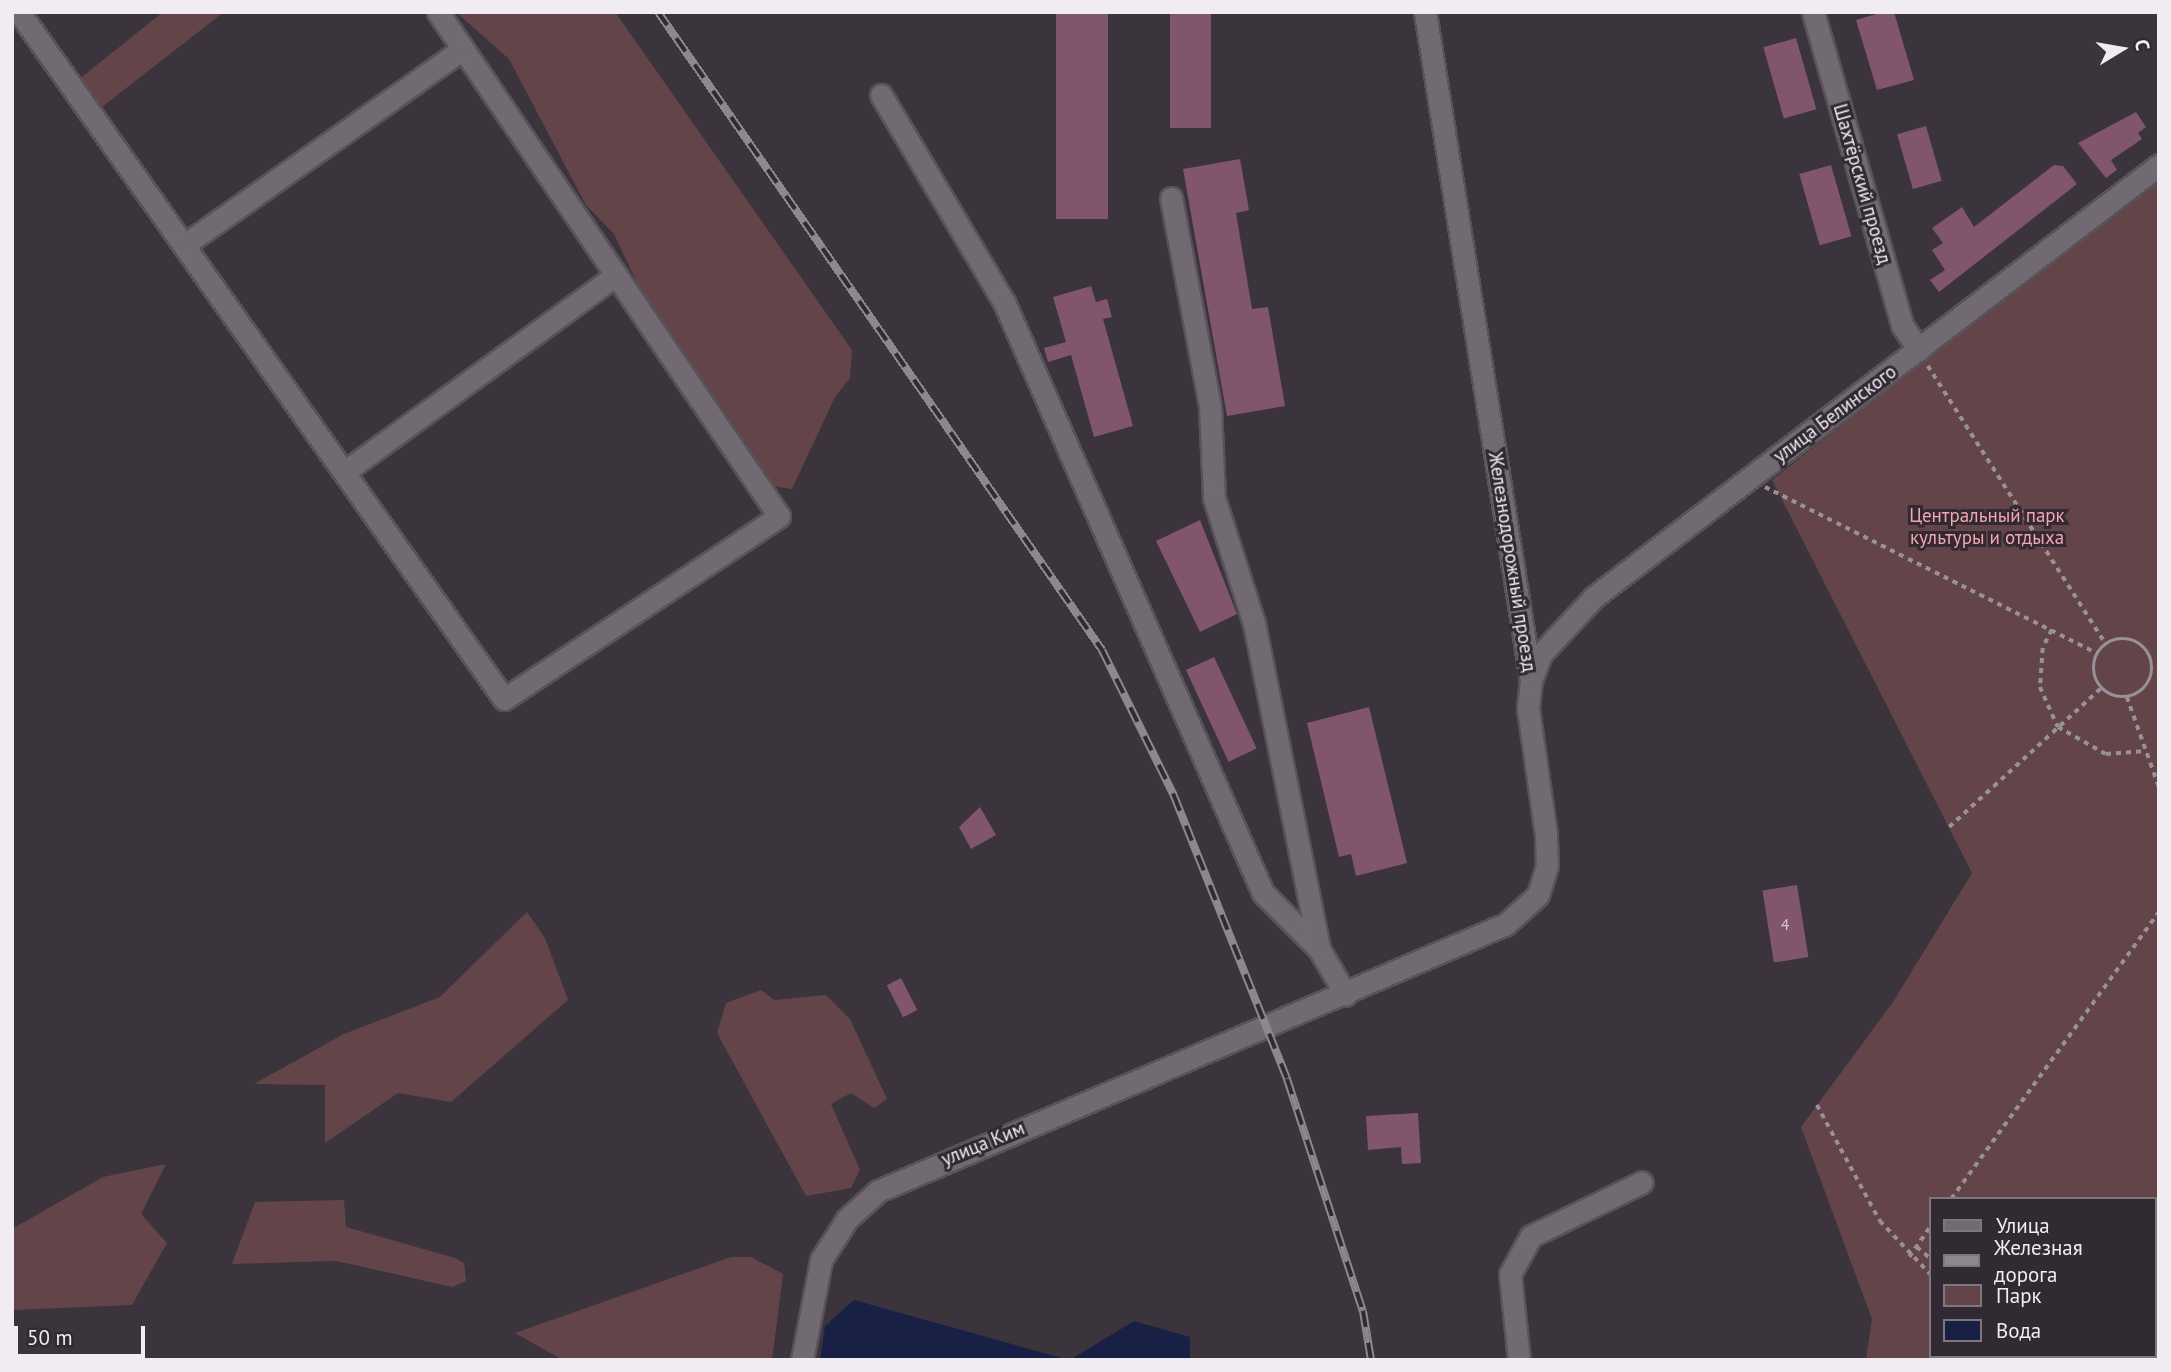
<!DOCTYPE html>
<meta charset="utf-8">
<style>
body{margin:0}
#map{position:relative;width:2171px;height:1372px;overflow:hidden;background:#3b343c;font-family:"PT Sans",sans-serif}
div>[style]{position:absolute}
.green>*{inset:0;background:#634549}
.water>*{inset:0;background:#182145}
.building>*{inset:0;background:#81556e;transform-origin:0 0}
.path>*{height:3.5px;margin-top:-1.75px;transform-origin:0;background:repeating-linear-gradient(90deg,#979198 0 5px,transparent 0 10px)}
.path>.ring{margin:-1.75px;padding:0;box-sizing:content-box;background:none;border:3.5px solid #979198;border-radius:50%}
.roads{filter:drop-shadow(2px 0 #585259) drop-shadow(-2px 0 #585259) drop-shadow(0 2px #585259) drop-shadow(0 -2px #585259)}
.minor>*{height:21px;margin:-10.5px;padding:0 10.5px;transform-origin:10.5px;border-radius:10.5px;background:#716a73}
.rail>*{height:8px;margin-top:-4px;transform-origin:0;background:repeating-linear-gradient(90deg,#312a32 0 16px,#8d878e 0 32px);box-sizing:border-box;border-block:2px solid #8d878e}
span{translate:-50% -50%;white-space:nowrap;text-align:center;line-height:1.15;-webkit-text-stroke:6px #312a32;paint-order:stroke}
.number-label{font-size:16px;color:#d4c6d0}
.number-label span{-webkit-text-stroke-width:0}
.street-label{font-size:19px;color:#f0ecf1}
.park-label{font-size:19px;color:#f6a4af}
.frame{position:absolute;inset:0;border:14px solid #f0ecf1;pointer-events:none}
.legend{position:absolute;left:1929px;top:1197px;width:228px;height:161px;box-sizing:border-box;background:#312a32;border:2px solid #7d787e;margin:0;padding:9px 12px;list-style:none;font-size:21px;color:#f0ecf1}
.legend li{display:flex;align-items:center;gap:14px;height:35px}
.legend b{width:35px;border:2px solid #7d787e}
.north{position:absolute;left:2087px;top:14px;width:70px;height:70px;-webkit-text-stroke:5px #312a32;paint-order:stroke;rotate:79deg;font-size:19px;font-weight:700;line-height:28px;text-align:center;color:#f0ecf1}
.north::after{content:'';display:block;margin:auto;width:24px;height:32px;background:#f0ecf1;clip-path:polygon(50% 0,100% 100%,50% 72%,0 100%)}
.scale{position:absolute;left:14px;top:1326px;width:131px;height:32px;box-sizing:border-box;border:4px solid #f0ecf1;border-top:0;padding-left:9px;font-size:21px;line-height:24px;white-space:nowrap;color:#f0ecf1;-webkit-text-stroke:5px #312a32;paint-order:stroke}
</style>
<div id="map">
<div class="green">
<i style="clip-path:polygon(163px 12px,224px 12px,98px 110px,78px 80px)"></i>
<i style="clip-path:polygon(456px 12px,615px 12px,852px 350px,850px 378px,835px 397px,792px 489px,771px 486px,648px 306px,614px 234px,586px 205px,509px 59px)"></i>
<i style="clip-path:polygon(evenodd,2159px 177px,2159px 1360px,1866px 1360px,1872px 1319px,1801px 1127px,1893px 1002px,1972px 873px,1772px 480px,2159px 177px,1931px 1199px,2155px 1199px,2155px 1356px,1931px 1356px,1931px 1199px)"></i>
<i style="clip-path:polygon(527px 912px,545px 938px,568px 1000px,451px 1102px,398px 1093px,325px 1143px,325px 1085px,254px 1084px,344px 1034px,440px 997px)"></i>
<i style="clip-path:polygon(761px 990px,774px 1000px,826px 995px,850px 1019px,887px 1099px,874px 1108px,851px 1093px,831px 1104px,860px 1170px,851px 1188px,806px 1196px,717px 1033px,726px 1003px)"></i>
<i style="clip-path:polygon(166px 1164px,141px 1214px,167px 1243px,132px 1305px,12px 1310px,12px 1229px,103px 1177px)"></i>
<i style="clip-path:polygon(344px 1200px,346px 1227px,455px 1258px,464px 1263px,466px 1281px,452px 1287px,337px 1261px,232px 1264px,255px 1202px)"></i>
<i style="clip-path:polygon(731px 1257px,751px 1257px,783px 1274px,772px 1360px,563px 1360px,515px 1333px)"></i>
</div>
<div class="water">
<i style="clip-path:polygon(854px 1300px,1069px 1360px,820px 1360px,825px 1326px)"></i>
<i style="clip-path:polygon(1134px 1321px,1190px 1337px,1190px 1360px,1070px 1360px)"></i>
</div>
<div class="building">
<i style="left:1056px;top:12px;width:52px;height:207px"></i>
<i style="left:1170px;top:12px;width:41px;height:116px"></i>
<i style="clip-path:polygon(1883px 12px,1894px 12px,1914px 80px,1877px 90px,1856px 20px)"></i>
<i style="left:1796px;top:38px;width:74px;height:34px;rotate:74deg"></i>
<i style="clip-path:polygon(2136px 112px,2146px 127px,2138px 133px,2142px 139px,2111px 160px,2117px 170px,2106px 178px,2078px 143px)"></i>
<i style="left:1926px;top:126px;width:57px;height:30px;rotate:74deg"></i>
<i style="clip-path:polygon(1240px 159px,1249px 210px,1236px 213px,1252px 309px,1268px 307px,1285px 406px,1227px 416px,1183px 169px)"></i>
<i style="left:1831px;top:165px;width:74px;height:33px;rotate:74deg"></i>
<i style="clip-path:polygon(2054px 165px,2063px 166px,2077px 184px,1939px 292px,1930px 280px,1945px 270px,1932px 250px,1943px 243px,1932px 228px,1962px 207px,1974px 227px)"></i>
<i style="clip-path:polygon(1091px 286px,1096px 302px,1107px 299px,1112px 317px,1103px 319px,1133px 426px,1094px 437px,1071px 355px,1048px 362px,1044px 348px,1066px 342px,1053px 297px)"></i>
<i style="clip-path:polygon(1200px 520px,1237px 614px,1200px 632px,1156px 541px)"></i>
<i style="left:1214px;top:657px;width:101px;height:31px;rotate:65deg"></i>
<i style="clip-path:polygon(1369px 707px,1407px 863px,1356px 876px,1351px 854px,1339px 857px,1307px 723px)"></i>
<i style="clip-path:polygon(980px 807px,996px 835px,971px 849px,959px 827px)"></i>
<i style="left:1797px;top:885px;width:73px;height:35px;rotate:81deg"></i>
<i style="left:901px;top:978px;width:36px;height:16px;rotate:63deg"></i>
<i style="clip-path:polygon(1418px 1113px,1421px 1163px,1402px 1164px,1401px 1147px,1368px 1150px,1366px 1116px)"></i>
</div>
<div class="path">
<i style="left:1928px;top:366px;width:330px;rotate:57.4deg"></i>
<i style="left:1765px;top:487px;width:373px;rotate:26.6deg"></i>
<i style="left:2052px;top:630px;width:20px;rotate:117deg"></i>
<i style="left:2043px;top:648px;width:39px;rotate:94deg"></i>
<i style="left:2040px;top:687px;width:44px;rotate:65.8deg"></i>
<i style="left:2058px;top:727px;width:55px;rotate:29.4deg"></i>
<i style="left:2106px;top:754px;width:40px;rotate:-4.3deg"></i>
<i class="ring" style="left:2094px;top:639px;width:54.5px;height:54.5px"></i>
<i style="left:2127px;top:697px;width:96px;rotate:70.4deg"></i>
<i style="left:1949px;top:827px;width:206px;rotate:-42.4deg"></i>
<i style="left:1817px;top:1105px;width:132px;rotate:61.5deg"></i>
<i style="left:1880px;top:1221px;width:74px;rotate:46.6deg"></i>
<i style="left:1951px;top:1199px;width:354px;rotate:-54.1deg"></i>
<i style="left:1917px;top:1247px;width:18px;rotate:41deg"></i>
<i style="left:1909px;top:1257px;width:38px;rotate:-55deg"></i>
<i style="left:2030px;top:1356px;width:6px;rotate:39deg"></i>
<i style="left:2049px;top:1356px;width:6px;rotate:45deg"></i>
</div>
<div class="roads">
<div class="minor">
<i style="left:19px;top:12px;width:841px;rotate:54.78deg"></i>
<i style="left:504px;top:699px;width:330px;rotate:-33.6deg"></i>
<i style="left:779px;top:516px;width:609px;rotate:-124.08deg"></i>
<i style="left:1813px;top:12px;width:325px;rotate:74.1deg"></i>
<i style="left:1902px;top:325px;width:30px;rotate:56deg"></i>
<i style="left:881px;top:95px;width:241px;rotate:59.3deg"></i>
<i style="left:1004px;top:302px;width:645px;rotate:66.34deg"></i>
<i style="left:1263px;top:893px;width:79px;rotate:45deg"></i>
<i style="left:1319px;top:949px;width:53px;rotate:59.6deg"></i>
<i style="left:1171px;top:198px;width:212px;rotate:79.4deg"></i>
<i style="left:1210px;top:406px;width:92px;rotate:87.5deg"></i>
<i style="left:1214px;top:498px;width:131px;rotate:72.3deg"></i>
<i style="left:1254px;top:623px;width:332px;rotate:78.7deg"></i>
<i style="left:184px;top:245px;width:341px;rotate:-35.1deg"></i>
<i style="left:344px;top:472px;width:336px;rotate:-35.9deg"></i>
<i style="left:1531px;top:681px;width:29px;rotate:-70deg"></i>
<i style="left:1541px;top:654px;width:78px;rotate:-47.1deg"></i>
<i style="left:1594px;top:597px;width:711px;rotate:-37.4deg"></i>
<i style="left:802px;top:1360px;width:102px;rotate:-79.2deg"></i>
<i style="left:821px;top:1260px;width:49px;rotate:-57.6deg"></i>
<i style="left:847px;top:1219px;width:42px;rotate:-42.1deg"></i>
<i style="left:878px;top:1191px;width:682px;rotate:-23.03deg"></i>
<i style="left:1506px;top:924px;width:43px;rotate:-42.2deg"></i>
<i style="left:1538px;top:895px;width:30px;rotate:-73deg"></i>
<i style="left:1547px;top:866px;width:31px;rotate:-92deg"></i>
<i style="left:1546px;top:835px;width:128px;rotate:-98.1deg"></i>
<i style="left:1528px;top:708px;width:27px;rotate:-84deg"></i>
<i style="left:1531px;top:681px;width:677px;rotate:-99deg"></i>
<i style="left:1519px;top:1360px;width:86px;rotate:-96deg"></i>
<i style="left:1510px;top:1274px;width:43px;rotate:-61.1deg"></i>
<i style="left:1531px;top:1236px;width:123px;rotate:-25.9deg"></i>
</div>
</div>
<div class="rail">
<i style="left:658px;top:12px;width:777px;rotate:55.16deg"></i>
<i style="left:1102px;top:650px;width:163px;rotate:63.7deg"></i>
<i style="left:1174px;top:796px;width:305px;rotate:68.2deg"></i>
<i style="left:1287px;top:1079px;width:244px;rotate:71.9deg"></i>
<i style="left:1363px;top:1311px;width:50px;rotate:80.7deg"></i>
</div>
<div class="number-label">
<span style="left:1785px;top:924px">4</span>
</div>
<div class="street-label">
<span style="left:1862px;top:184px;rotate:74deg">Шахтёрский проезд</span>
<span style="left:1835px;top:414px;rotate:-37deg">улица Белинского</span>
<span style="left:1512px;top:562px;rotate:81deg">Железнодорожный проезд</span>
<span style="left:983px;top:1144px;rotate:-22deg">улица Ким</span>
</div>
<div class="park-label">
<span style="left:1987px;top:527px">Центральный парк<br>культуры и отдыха</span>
</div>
<div class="frame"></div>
<ul class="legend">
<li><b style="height:9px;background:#716a73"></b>Улица</li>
<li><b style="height:9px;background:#8d878e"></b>Железная дорога</li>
<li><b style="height:19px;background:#634549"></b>Парк</li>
<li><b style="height:19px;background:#182145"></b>Вода</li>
</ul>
<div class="north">С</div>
<div class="scale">50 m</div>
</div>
